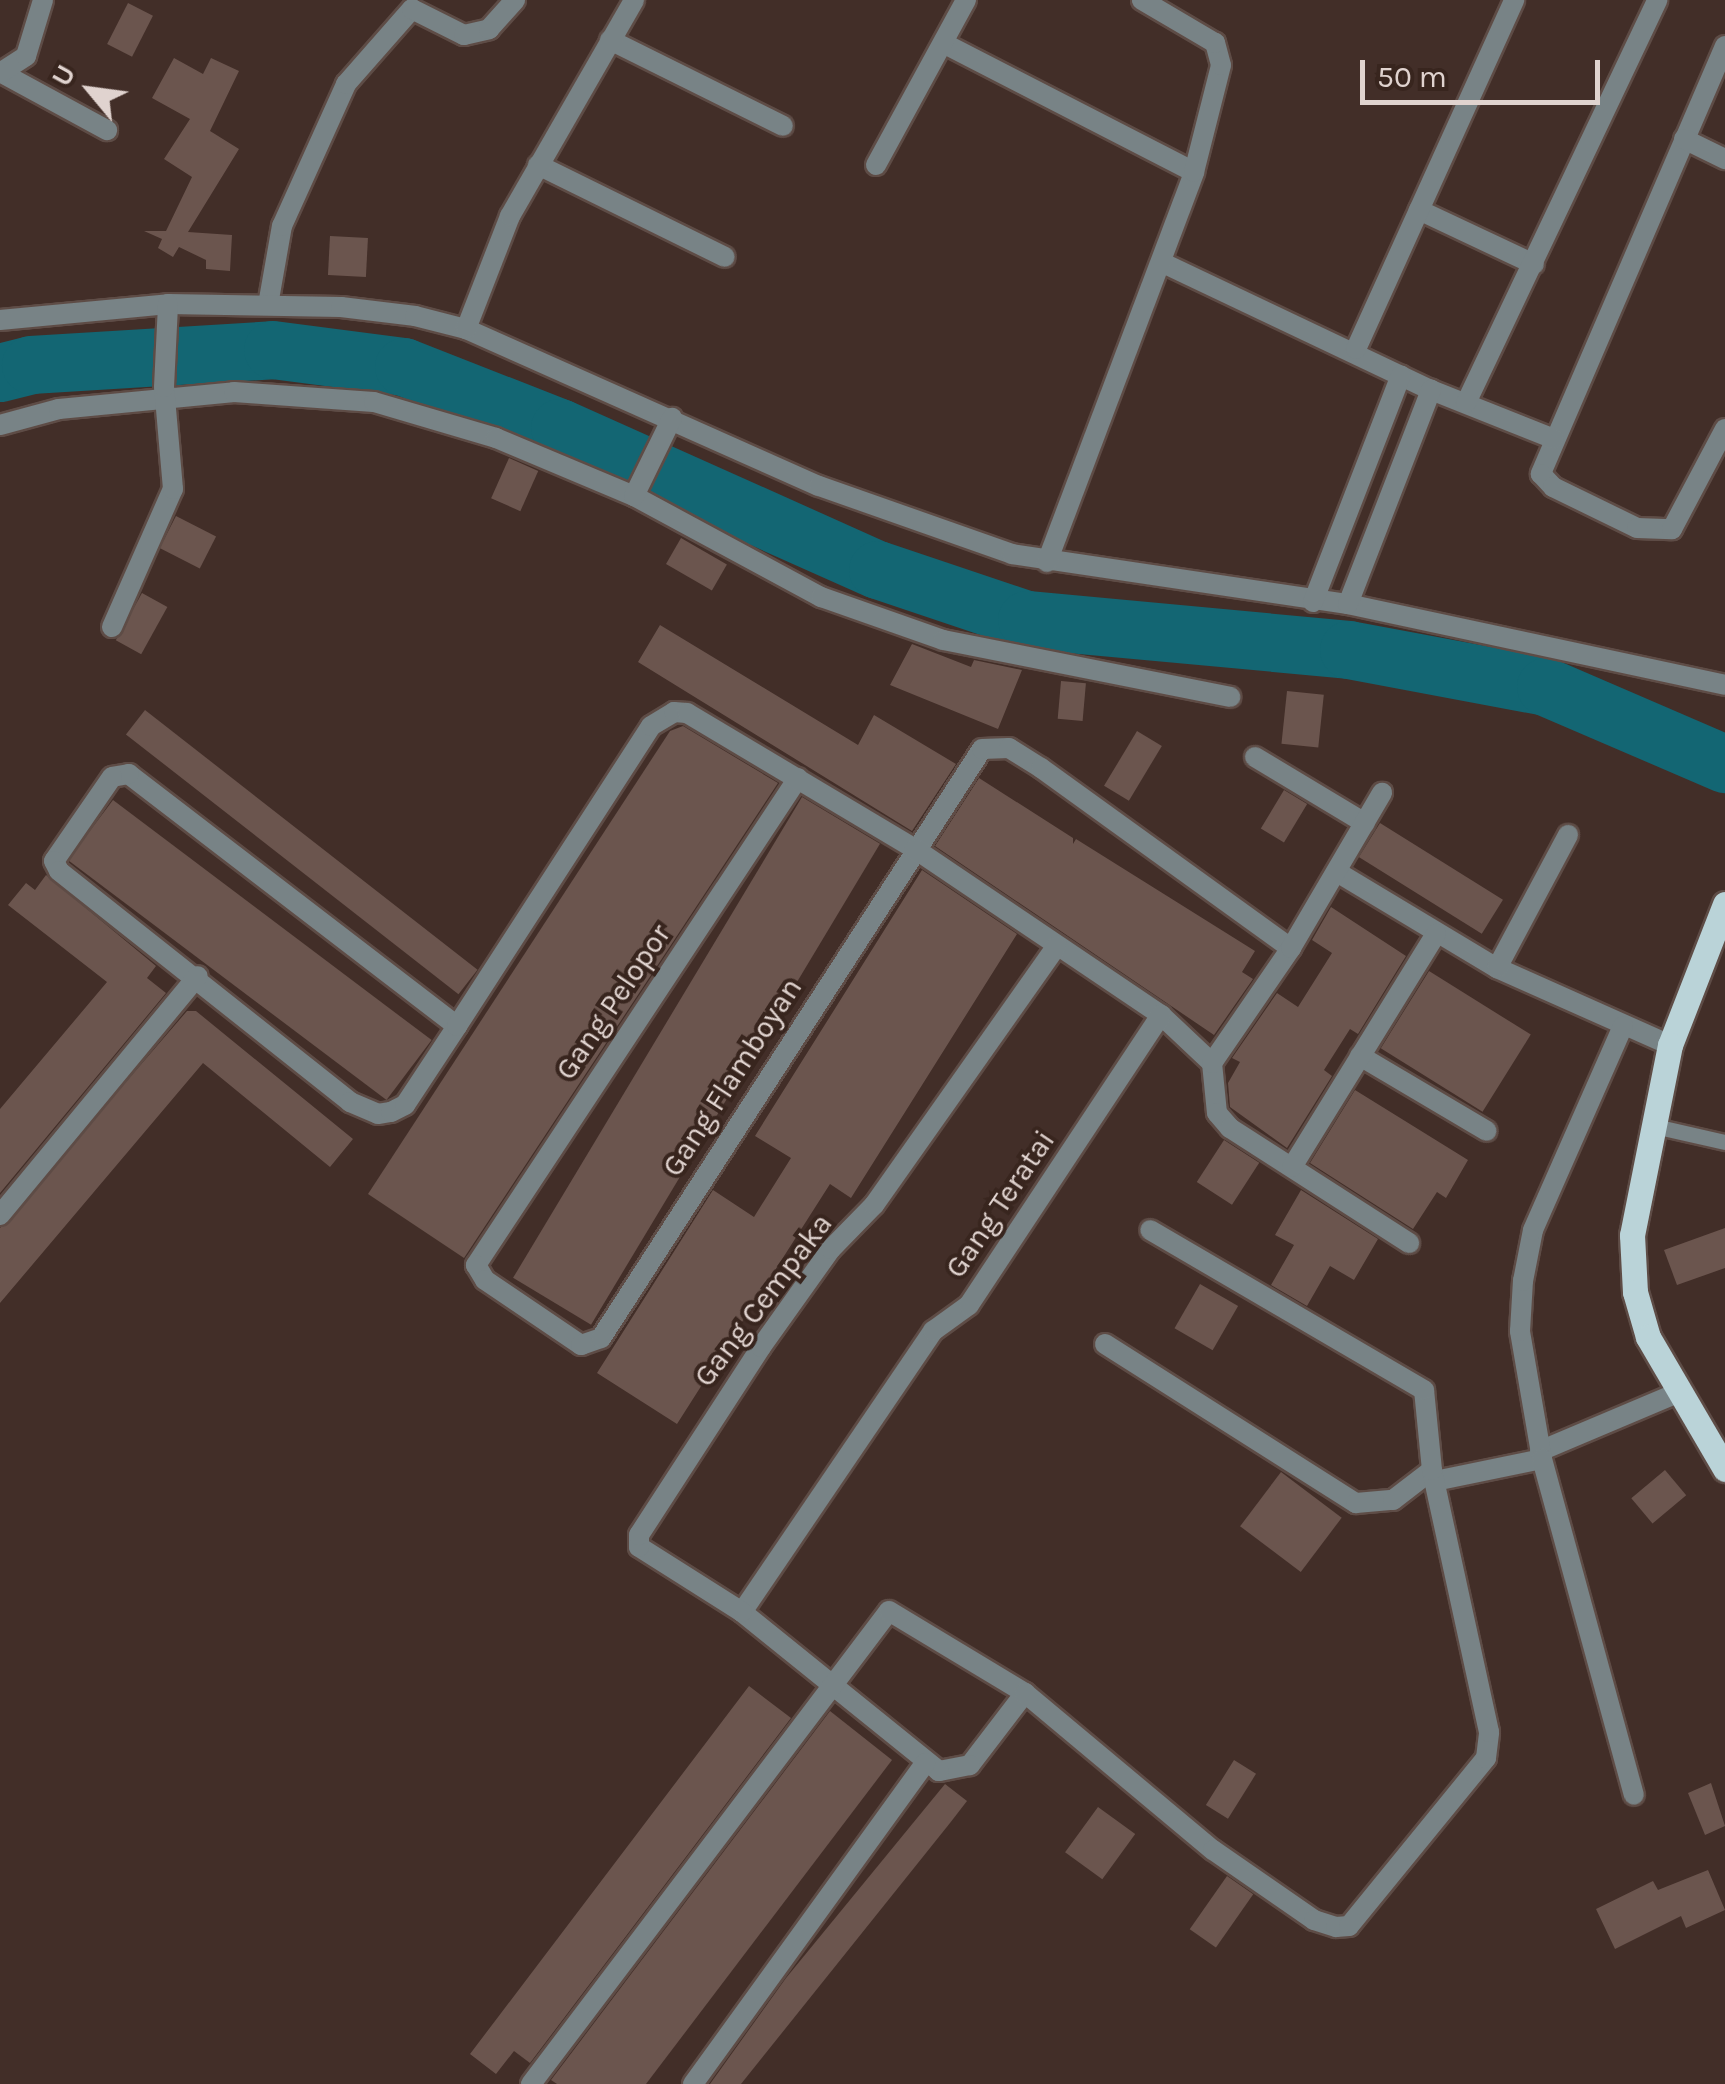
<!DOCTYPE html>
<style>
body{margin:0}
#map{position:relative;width:1725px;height:2084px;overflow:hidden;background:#422e28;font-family:Karla,sans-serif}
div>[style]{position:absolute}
.river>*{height:58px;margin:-29px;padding:0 29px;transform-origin:29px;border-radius:29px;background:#136673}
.building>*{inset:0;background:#6b554e;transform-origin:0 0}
.roads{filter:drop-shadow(2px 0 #5e4c46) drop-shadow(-2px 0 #5e4c46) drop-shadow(0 2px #5e4c46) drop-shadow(0 -2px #5e4c46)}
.lane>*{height:15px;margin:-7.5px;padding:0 7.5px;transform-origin:7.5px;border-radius:7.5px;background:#788386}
.street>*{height:20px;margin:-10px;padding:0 10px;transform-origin:10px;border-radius:10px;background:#788386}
.primary>*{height:25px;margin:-12.5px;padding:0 12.5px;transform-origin:12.5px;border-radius:12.5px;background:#bad3d8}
span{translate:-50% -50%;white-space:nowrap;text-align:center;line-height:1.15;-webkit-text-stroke:8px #38251e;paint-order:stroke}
.street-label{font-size:30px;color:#e0d3cf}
.north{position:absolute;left:40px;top:40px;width:100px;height:100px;-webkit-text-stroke:8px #38251e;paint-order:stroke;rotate:299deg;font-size:28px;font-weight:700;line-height:40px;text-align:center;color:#e0d3cf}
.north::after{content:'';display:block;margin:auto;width:35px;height:45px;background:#e0d3cf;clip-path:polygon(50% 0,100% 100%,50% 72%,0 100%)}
.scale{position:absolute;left:1360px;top:60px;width:240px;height:45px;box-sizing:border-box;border:5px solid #e0d3cf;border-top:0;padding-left:12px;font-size:30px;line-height:35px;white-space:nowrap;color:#e0d3cf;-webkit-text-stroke:8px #38251e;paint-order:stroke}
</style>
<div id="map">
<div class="river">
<i style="left:0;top:373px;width:32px;rotate:-14deg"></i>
<i style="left:31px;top:365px;width:242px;rotate:-3.5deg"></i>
<i style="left:273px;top:350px;width:132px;rotate:7.4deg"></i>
<i style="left:404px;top:367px;width:168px;rotate:21.4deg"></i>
<i style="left:560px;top:428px;width:348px;rotate:24.1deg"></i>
<i style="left:878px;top:570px;width:157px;rotate:18.6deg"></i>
<i style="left:1027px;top:620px;width:323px;rotate:5.3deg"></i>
<i style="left:1349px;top:650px;width:200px;rotate:10.6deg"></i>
<i style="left:1546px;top:687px;width:195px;rotate:23.3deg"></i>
</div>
<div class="building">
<i style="left:128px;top:3px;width:28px;height:46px;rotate:27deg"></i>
<i style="clip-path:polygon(174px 58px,203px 74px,211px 58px,239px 71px,210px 131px,239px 149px,188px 232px,232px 235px,230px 271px,206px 269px,206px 260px,179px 247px,173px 257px,158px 248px,162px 239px,144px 231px,166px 231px,192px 177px,164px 159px,190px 119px,152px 98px)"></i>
<i style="left:330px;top:236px;width:38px;height:39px;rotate:3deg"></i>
<i style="left:509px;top:458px;width:32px;height:44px;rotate:24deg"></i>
<i style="left:176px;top:516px;width:45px;height:36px;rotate:27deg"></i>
<i style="left:681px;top:538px;width:53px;height:30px;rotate:30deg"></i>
<i style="left:142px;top:593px;width:29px;height:54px;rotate:29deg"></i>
<i style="clip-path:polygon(660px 625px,858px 745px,874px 715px,956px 764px,912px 831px,638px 662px)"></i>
<i style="clip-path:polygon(912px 644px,971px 667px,974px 660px,1022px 670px,998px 729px,890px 685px)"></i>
<i style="left:1061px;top:681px;width:25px;height:38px;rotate:5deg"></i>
<i style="left:1287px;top:691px;width:37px;height:53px;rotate:6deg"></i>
<i style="left:145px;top:710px;width:422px;height:31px;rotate:38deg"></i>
<i style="clip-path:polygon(683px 726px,778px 783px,464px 1258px,368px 1194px,670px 731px)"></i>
<i style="left:1137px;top:731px;width:29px;height:64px;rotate:31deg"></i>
<i style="clip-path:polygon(979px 778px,1073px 838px,1073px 844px,1076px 839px,1255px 951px,1242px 972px,1253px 979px,1214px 1035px,935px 846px)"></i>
<i style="left:1284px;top:790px;width:27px;height:45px;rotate:31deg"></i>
<i style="left:802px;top:797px;width:91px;height:561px;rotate:31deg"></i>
<i style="left:113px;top:800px;width:399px;height:75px;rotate:37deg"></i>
<i style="left:1380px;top:823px;width:145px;height:40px;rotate:32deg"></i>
<i style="clip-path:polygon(922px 870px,1017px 934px,851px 1198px,830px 1184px,677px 1424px,597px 1373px,713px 1190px,754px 1217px,791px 1158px,755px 1136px)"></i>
<i style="clip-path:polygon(46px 875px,156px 966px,147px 978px,166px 993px,0 1193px,0 1109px,107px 982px,8px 905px,26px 883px,35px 890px)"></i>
<i style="clip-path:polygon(1331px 907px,1406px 956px,1358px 1034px,1350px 1029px,1324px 1070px,1332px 1076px,1287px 1148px,1230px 1107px,1228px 1083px,1240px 1062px,1232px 1058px,1277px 993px,1298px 1007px,1332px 953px,1312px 940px)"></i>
<i style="left:1429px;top:971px;width:120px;height:91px;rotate:32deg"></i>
<i style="clip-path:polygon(187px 1011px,196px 1011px,353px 1139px,330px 1167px,203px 1063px,0 1303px,0 1228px)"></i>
<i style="clip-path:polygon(1355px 1090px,1468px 1160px,1446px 1198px,1437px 1192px,1413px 1229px,1310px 1163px)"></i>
<i style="left:1224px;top:1140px;width:42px;height:50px;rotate:33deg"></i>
<i style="clip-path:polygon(1301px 1190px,1378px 1239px,1354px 1280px,1330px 1266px,1307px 1306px,1271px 1285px,1294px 1245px,1275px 1235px)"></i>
<i style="clip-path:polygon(1725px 1228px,1725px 1268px,1677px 1285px,1664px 1250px)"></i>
<i style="left:1200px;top:1284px;width:44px;height:51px;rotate:30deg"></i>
<i style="left:1665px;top:1470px;width:33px;height:44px;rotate:50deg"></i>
<i style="left:1281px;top:1472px;width:76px;height:68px;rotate:37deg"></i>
<i style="clip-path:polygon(749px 1686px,791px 1718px,530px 2063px,514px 2051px,496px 2074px,470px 2054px)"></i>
<i style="clip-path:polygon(830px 1711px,892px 1760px,646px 2084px,557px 2084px,551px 2080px)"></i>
<i style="left:1234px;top:1760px;width:26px;height:53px;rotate:32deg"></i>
<i style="clip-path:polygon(1711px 1783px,1725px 1826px,1705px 1835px,1688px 1793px)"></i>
<i style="clip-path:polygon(945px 1784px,967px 1801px,950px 1823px,741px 2084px,710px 2084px,786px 1978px)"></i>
<i style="left:1098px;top:1807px;width:46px;height:56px;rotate:36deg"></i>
<i style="clip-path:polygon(1708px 1870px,1725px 1910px,1686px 1928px,1681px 1916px,1615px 1949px,1596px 1909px,1653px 1881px,1658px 1890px)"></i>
<i style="left:1227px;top:1876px;width:32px;height:65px;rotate:35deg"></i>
</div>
<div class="roads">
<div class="lane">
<i style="left:1650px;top:1125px;width:77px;rotate:12.8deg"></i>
</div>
<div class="street">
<i style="left:610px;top:40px;width:193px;rotate:26.4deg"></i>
<i style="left:945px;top:44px;width:280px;rotate:27.2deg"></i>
<i style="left:1725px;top:46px;width:466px;rotate:113.3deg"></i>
<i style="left:1541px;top:474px;width:18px;rotate:47deg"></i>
<i style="left:1553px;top:487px;width:93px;rotate:26deg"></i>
<i style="left:1637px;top:528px;width:35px;rotate:2deg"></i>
<i style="left:1672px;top:529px;width:113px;rotate:-62.1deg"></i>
<i style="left:0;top:72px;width:122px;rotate:28.5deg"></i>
<i style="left:0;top:73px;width:31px;rotate:-33deg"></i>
<i style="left:26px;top:56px;width:59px;rotate:-73.1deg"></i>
<i style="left:1684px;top:139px;width:46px;rotate:26deg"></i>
<i style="left:538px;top:165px;width:208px;rotate:26.2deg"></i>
<i style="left:876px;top:165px;width:188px;rotate:-61.4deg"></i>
<i style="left:1419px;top:210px;width:127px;rotate:25.2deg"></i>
<i style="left:1161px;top:262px;width:299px;rotate:25.4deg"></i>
<i style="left:1431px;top:390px;width:132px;rotate:21.7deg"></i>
<i style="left:268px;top:305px;width:80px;rotate:-80deg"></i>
<i style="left:282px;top:226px;width:156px;rotate:-65.7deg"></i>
<i style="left:346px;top:84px;width:100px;rotate:-48.7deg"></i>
<i style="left:412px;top:9px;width:58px;rotate:26.6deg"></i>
<i style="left:464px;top:35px;width:26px;rotate:-13deg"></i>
<i style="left:489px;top:29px;width:39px;rotate:-48deg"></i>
<i style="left:0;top:320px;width:169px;rotate:-5.4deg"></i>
<i style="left:168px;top:304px;width:173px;rotate:1deg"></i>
<i style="left:341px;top:307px;width:75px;rotate:6.9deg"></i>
<i style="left:415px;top:316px;width:53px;rotate:14.3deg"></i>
<i style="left:466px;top:329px;width:386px;rotate:24deg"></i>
<i style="left:819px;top:486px;width:205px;rotate:19.4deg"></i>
<i style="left:1012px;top:554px;width:340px;rotate:8.5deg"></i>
<i style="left:1348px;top:604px;width:386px;rotate:12.1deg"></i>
<i style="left:466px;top:329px;width:121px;rotate:-68.7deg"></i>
<i style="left:510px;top:216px;width:249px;rotate:-60.1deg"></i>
<i style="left:1356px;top:349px;width:383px;rotate:-65.6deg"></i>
<i style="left:1466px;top:403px;width:446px;rotate:-64.6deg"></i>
<i style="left:0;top:425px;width:61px;rotate:-15.2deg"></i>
<i style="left:59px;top:409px;width:176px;rotate:-5.5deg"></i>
<i style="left:234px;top:392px;width:140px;rotate:4.1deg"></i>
<i style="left:374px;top:402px;width:127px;rotate:16.4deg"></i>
<i style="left:496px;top:438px;width:150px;rotate:22.8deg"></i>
<i style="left:634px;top:496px;width:213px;rotate:28.4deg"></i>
<i style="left:821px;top:597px;width:129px;rotate:19.4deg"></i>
<i style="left:943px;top:640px;width:293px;rotate:11.2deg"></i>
<i style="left:634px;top:496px;width:87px;rotate:-64deg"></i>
<i style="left:1047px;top:562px;width:417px;rotate:-69.3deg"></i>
<i style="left:1194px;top:172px;width:110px;rotate:-75.8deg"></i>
<i style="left:1221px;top:65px;width:23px;rotate:-105deg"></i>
<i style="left:1215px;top:43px;width:85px;rotate:-149.5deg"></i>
<i style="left:1313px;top:602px;width:243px;rotate:-68.8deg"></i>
<i style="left:1348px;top:604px;width:230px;rotate:-68.8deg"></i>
<i style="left:112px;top:627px;width:151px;rotate:-66.2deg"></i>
<i style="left:173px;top:489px;width:102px;rotate:-95deg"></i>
<i style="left:164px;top:387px;width:83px;rotate:-87.2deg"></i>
<i style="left:1255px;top:757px;width:128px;rotate:31deg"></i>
<i style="left:798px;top:778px;width:584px;rotate:123.47deg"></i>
<i style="left:476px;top:1265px;width:17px;rotate:59deg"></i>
<i style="left:485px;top:1280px;width:116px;rotate:34.1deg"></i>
<i style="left:581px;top:1345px;width:21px;rotate:-19deg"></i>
<i style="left:601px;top:1338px;width:701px;rotate:-57.1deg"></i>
<i style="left:982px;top:749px;width:27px;rotate:-2deg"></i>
<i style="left:1009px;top:748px;width:38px;rotate:32deg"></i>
<i style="left:1041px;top:768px;width:308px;rotate:35.8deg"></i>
<i style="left:1337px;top:872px;width:187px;rotate:31deg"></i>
<i style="left:1497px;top:968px;width:189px;rotate:24deg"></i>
<i style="left:1497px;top:968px;width:151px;rotate:-61.9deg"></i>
<i style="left:457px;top:1026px;width:414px;rotate:-142.5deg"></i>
<i style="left:129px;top:774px;width:17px;rotate:170deg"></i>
<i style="left:112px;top:777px;width:102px;rotate:124.6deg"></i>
<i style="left:54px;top:861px;width:11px;rotate:63deg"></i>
<i style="left:59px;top:871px;width:372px;rotate:38.4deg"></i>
<i style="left:350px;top:1102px;width:30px;rotate:23deg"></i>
<i style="left:378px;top:1114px;width:13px;rotate:-9deg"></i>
<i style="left:391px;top:1112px;width:16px;rotate:-27deg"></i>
<i style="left:405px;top:1105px;width:95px;rotate:-56.6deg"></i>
<i style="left:457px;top:1026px;width:357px;rotate:-57.1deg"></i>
<i style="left:651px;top:726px;width:27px;rotate:-31deg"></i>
<i style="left:674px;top:712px;width:13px;rotate:4deg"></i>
<i style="left:687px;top:713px;width:265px;rotate:30.8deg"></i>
<i style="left:915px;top:849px;width:297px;rotate:34deg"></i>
<i style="left:1161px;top:1015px;width:70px;rotate:43.3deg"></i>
<i style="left:1212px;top:1063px;width:50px;rotate:84.3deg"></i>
<i style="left:1217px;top:1113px;width:20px;rotate:49deg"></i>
<i style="left:1230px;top:1128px;width:213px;rotate:32.7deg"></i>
<i style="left:1360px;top:1056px;width:147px;rotate:30.6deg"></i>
<i style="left:1212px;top:1063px;width:140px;rotate:-55.5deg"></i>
<i style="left:1291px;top:948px;width:180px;rotate:-59.6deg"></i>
<i style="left:1292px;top:1167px;width:274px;rotate:-58.3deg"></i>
<i style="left:0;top:1215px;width:310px;rotate:-50.4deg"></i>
<i style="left:1105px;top:1344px;width:297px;rotate:32.4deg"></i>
<i style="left:1356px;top:1503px;width:37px;rotate:-5deg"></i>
<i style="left:1393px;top:1500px;width:49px;rotate:-37.6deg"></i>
<i style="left:1540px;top:1451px;width:149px;rotate:-22.9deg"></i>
<i style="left:1542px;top:1459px;width:130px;rotate:-99.8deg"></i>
<i style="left:1520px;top:1331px;width:50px;rotate:-86.6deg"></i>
<i style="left:1523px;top:1281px;width:52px;rotate:-78.9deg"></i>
<i style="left:1533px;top:1230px;width:223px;rotate:-66.2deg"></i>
<i style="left:1435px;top:1481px;width:109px;rotate:-11.6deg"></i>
<i style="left:1542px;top:1459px;width:348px;rotate:74.7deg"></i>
<i style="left:742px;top:1612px;width:340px;rotate:-55.8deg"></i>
<i style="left:933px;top:1331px;width:44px;rotate:-35.8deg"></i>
<i style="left:969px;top:1305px;width:348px;rotate:-56.5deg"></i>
<i style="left:1025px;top:1693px;width:91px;rotate:127.4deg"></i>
<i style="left:970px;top:1765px;width:32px;rotate:169deg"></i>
<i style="left:939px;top:1771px;width:253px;rotate:-141.1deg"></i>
<i style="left:742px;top:1612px;width:122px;rotate:-147.7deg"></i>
<i style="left:639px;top:1547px;width:12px;rotate:-90deg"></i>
<i style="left:639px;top:1535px;width:224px;rotate:-57deg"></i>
<i style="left:761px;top:1347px;width:120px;rotate:-54.5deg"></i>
<i style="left:831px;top:1249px;width:62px;rotate:-45.7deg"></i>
<i style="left:874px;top:1205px;width:316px;rotate:-54.8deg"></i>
<i style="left:531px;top:2084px;width:593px;rotate:-52.88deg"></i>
<i style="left:889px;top:1611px;width:159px;rotate:31.1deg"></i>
<i style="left:1025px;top:1693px;width:245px;rotate:39.9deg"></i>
<i style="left:1213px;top:1850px;width:123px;rotate:34.7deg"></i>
<i style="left:1314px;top:1920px;width:23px;rotate:18deg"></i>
<i style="left:1336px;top:1927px;width:13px;rotate:-4deg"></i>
<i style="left:1349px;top:1926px;width:217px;rotate:-50.8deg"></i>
<i style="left:1486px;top:1758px;width:26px;rotate:-83deg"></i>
<i style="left:1489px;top:1732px;width:268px;rotate:-102.3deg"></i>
<i style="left:1432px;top:1470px;width:80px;rotate:-95.7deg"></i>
<i style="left:1424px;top:1390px;width:317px;rotate:-149.7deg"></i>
<i style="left:693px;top:2084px;width:396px;rotate:-54.1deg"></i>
</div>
<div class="primary">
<i style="left:1725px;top:904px;width:151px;rotate:111.3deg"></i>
<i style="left:1670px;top:1045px;width:194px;rotate:101.3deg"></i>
<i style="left:1632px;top:1235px;width:57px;rotate:87deg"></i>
<i style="left:1635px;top:1292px;width:47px;rotate:73.9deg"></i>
<i style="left:1648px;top:1337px;width:153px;rotate:59.7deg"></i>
</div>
</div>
<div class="street-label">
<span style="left:613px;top:1002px;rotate:-56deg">Gang Pelopor</span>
<span style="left:732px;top:1077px;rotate:-57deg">Gang Flamboyan</span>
<span style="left:1000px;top:1204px;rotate:-56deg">Gang Teratai</span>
<span style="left:763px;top:1300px;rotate:-53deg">Gang Cempaka</span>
</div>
<div class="north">U</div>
<div class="scale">50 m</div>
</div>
